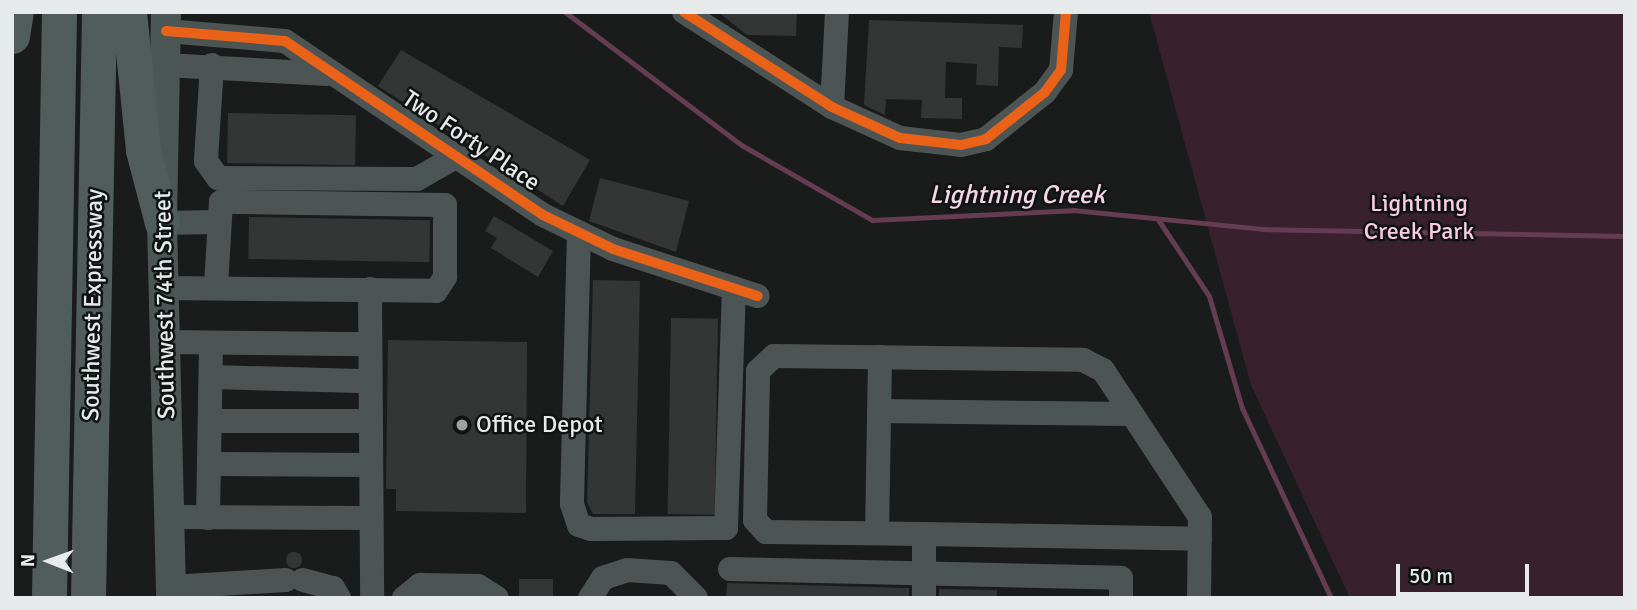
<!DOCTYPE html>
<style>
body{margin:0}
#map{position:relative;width:1637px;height:610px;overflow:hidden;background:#191c1b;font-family:Signika,sans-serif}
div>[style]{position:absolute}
.green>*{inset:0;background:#38202d}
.stream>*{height:5px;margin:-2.5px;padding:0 2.5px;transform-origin:2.5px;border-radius:2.5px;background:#653c52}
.building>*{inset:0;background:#343636;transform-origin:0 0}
.round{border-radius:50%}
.minor>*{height:24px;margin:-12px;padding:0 12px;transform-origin:12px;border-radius:12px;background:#4c5554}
.major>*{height:30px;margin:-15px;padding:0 15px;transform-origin:15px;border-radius:15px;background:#4c5654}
.highway>*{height:35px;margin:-17.5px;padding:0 17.5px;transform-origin:17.5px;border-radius:17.5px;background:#515d5b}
.cycleway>*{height:10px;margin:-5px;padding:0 5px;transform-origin:5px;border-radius:5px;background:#ea6118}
.dots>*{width:19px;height:19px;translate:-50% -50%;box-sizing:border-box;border:4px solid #0f1413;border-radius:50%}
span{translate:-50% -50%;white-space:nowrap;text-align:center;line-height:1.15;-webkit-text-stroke:5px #0f1413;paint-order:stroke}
.street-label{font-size:24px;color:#e7eaea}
.park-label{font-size:24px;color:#facbe2}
.poi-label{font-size:24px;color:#e7eaea}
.left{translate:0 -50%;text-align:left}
.water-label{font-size:26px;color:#f5d6e4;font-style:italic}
.frame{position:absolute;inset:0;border:14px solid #e7eaea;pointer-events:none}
.north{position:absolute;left:14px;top:526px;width:70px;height:70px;-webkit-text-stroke:5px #0f1413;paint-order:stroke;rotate:271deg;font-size:19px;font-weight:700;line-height:28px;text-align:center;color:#e7eaea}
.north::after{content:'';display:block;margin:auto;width:24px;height:32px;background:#e7eaea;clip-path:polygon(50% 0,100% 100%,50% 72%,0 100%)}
.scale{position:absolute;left:1396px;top:564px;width:133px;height:32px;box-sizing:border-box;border:4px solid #e7eaea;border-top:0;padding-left:9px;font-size:21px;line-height:24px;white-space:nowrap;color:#e7eaea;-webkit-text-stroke:5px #0f1413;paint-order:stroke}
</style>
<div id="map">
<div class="green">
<i style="clip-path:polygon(1149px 12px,1625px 12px,1625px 598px,1350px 598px,1251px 385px)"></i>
</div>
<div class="stream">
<i style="left:565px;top:12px;width:223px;rotate:37deg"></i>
<i style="left:743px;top:146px;width:149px;rotate:29.8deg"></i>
<i style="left:872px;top:220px;width:201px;rotate:-2.8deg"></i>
<i style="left:1073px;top:210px;width:190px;rotate:5.7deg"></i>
<i style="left:1262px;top:229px;width:363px;rotate:1.1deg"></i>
<i style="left:1159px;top:221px;width:90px;rotate:56.3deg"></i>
<i style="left:1209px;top:296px;width:117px;rotate:73.6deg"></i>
<i style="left:1242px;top:408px;width:210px;rotate:64.9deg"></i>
</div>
<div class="building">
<i style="clip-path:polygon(718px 12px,797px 12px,796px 36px,747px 35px)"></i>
<i style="clip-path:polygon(869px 20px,1023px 25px,1022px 48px,999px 47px,998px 86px,976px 85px,977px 64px,946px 62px,945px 98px,962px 98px,962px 119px,921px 118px,922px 100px,886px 99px,885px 115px,864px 105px)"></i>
<i style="clip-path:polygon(401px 50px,590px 160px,563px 206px,378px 86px)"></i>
<i style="left:228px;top:113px;width:128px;height:50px;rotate:1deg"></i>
<i style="clip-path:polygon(600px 178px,689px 201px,676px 252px,589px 221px)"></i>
<i style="clip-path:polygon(494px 216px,553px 251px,538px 277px,491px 248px,497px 238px,485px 231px)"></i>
<i style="left:249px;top:217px;width:181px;height:42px;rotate:1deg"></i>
<i style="clip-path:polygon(593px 280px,640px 281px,635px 514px,593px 514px,587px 502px)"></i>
<i style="left:671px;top:318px;width:47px;height:196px;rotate:1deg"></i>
<i style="clip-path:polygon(388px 340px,527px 342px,526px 513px,396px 511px,396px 489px,386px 489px)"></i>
<i class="round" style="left:286px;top:552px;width:16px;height:16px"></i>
<i style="left:519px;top:579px;width:34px;height:19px"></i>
<i style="clip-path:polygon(727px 583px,909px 588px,909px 598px,726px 598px)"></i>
<i style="left:939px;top:589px;width:58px;height:9px;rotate:1deg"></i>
</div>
<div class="minor">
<i style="left:684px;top:12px;width:176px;rotate:32.7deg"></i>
<i style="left:832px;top:107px;width:75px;rotate:24.5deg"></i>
<i style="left:900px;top:138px;width:61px;rotate:6.5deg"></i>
<i style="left:961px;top:145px;width:26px;rotate:-13deg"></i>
<i style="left:986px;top:139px;width:75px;rotate:-38.5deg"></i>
<i style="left:1045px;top:92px;width:27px;rotate:-54deg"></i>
<i style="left:1061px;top:70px;width:58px;rotate:-85.1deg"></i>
<i style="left:166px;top:31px;width:119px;rotate:4.8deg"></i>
<i style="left:285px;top:41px;width:311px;rotate:34deg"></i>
<i style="left:543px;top:215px;width:78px;rotate:25.9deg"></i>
<i style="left:613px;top:249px;width:152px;rotate:18deg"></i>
<i style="left:165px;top:65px;width:162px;rotate:3.2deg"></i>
<i style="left:212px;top:65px;width:96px;rotate:93.6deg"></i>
<i style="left:206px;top:161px;width:21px;rotate:55deg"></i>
<i style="left:218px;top:178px;width:199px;rotate:0.3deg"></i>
<i style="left:417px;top:179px;width:46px;rotate:-29.9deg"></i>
<i style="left:832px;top:107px;width:95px;rotate:-87deg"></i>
<i style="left:162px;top:223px;width:55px;rotate:-1deg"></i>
<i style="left:579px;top:233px;width:271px;rotate:91.5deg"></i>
<i style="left:572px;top:504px;width:22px;rotate:72deg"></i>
<i style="left:579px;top:525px;width:13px;rotate:18deg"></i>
<i style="left:591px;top:529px;width:135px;rotate:-0.4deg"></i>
<i style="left:726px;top:528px;width:240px;rotate:-88.1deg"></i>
<i style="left:164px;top:288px;width:272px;rotate:0.6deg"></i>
<i style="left:436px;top:291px;width:17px;rotate:-57deg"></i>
<i style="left:445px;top:277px;width:72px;rotate:-90deg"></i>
<i style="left:445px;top:205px;width:224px;rotate:-179.2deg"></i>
<i style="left:221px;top:202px;width:84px;rotate:93.4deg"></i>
<i style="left:370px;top:289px;width:309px;rotate:89.6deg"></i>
<i style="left:164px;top:342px;width:205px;rotate:0.6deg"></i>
<i style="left:211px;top:377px;width:158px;rotate:1.5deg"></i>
<i style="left:879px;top:411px;width:253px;rotate:0.7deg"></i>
<i style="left:210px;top:421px;width:159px"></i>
<i style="left:209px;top:464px;width:160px;rotate:0.4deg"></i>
<i style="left:169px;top:517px;width:200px;rotate:0.3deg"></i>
<i style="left:208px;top:518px;width:175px;rotate:-89deg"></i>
<i style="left:877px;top:533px;width:176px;rotate:-89deg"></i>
<i style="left:924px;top:534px;width:276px;rotate:1deg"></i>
<i style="left:730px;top:569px;width:391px;rotate:1.3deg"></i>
<i style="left:1121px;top:578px;width:20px;rotate:90deg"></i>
<i style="left:303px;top:580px;width:31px;rotate:15deg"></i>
<i style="left:333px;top:588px;width:12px;rotate:59deg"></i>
<i style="left:171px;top:587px;width:115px;rotate:-3.5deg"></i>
<i style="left:404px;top:598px;width:21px;rotate:-39deg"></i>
<i style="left:420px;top:585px;width:58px;rotate:1deg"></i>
<i style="left:478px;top:586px;width:22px;rotate:32deg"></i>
<i style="left:590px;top:598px;width:24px;rotate:-57deg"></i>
<i style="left:603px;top:578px;width:25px;rotate:-18deg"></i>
<i style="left:627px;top:570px;width:44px;rotate:3.9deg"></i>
<i style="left:671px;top:573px;width:35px;rotate:45deg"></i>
<i style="left:924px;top:598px;width:64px;rotate:-90deg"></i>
<i style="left:924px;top:534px;width:158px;rotate:-179.3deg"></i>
<i style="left:766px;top:532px;width:16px;rotate:-133deg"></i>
<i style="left:755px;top:520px;width:149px;rotate:-88.8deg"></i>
<i style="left:758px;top:371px;width:22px;rotate:-43deg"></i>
<i style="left:774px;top:356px;width:309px;rotate:0.7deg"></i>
<i style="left:1083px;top:360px;width:22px;rotate:27deg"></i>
<i style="left:1103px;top:370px;width:176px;rotate:56.6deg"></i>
<i style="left:1200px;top:517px;width:81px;rotate:90.7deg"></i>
</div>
<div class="major">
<i style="left:166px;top:12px;width:211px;rotate:91.1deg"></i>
<i style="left:162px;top:223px;width:375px;rotate:88.6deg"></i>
</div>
<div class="highway">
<i style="left:129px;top:12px;width:139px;rotate:84.2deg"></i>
<i style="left:143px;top:150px;width:75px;rotate:75.4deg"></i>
<i style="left:12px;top:36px;width:24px;rotate:-81deg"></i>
<i style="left:49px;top:598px;width:586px;rotate:-89.02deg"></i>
<i style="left:88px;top:598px;width:586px;rotate:-88.92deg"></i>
</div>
<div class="cycleway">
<i style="left:684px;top:12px;width:176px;rotate:32.7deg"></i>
<i style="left:832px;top:107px;width:75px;rotate:24.5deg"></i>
<i style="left:900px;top:138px;width:61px;rotate:6.5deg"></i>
<i style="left:961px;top:145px;width:26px;rotate:-13deg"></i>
<i style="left:986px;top:139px;width:75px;rotate:-38.5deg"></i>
<i style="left:1045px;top:92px;width:27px;rotate:-54deg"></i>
<i style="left:1061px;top:70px;width:58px;rotate:-85.1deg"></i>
<i style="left:166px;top:31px;width:119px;rotate:4.8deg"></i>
<i style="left:285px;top:41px;width:311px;rotate:34deg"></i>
<i style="left:543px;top:215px;width:78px;rotate:25.9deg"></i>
<i style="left:613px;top:249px;width:152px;rotate:18deg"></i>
</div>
<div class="dots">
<i style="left:462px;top:425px;background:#9fa2a2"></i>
</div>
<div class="street-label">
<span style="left:471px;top:141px;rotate:34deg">Two Forty Place</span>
<span style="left:93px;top:305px;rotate:-89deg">Southwest Expressway</span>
<span style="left:165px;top:305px;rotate:-91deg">Southwest 74th Street</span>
</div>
<div class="park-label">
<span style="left:1419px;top:218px">Lightning<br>Creek Park</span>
</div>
<div class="poi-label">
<span class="left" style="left:476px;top:425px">Office Depot</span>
</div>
<div class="water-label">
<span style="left:1017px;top:196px">Lightning Creek</span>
</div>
<div class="frame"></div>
<div class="north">N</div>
<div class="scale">50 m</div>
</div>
